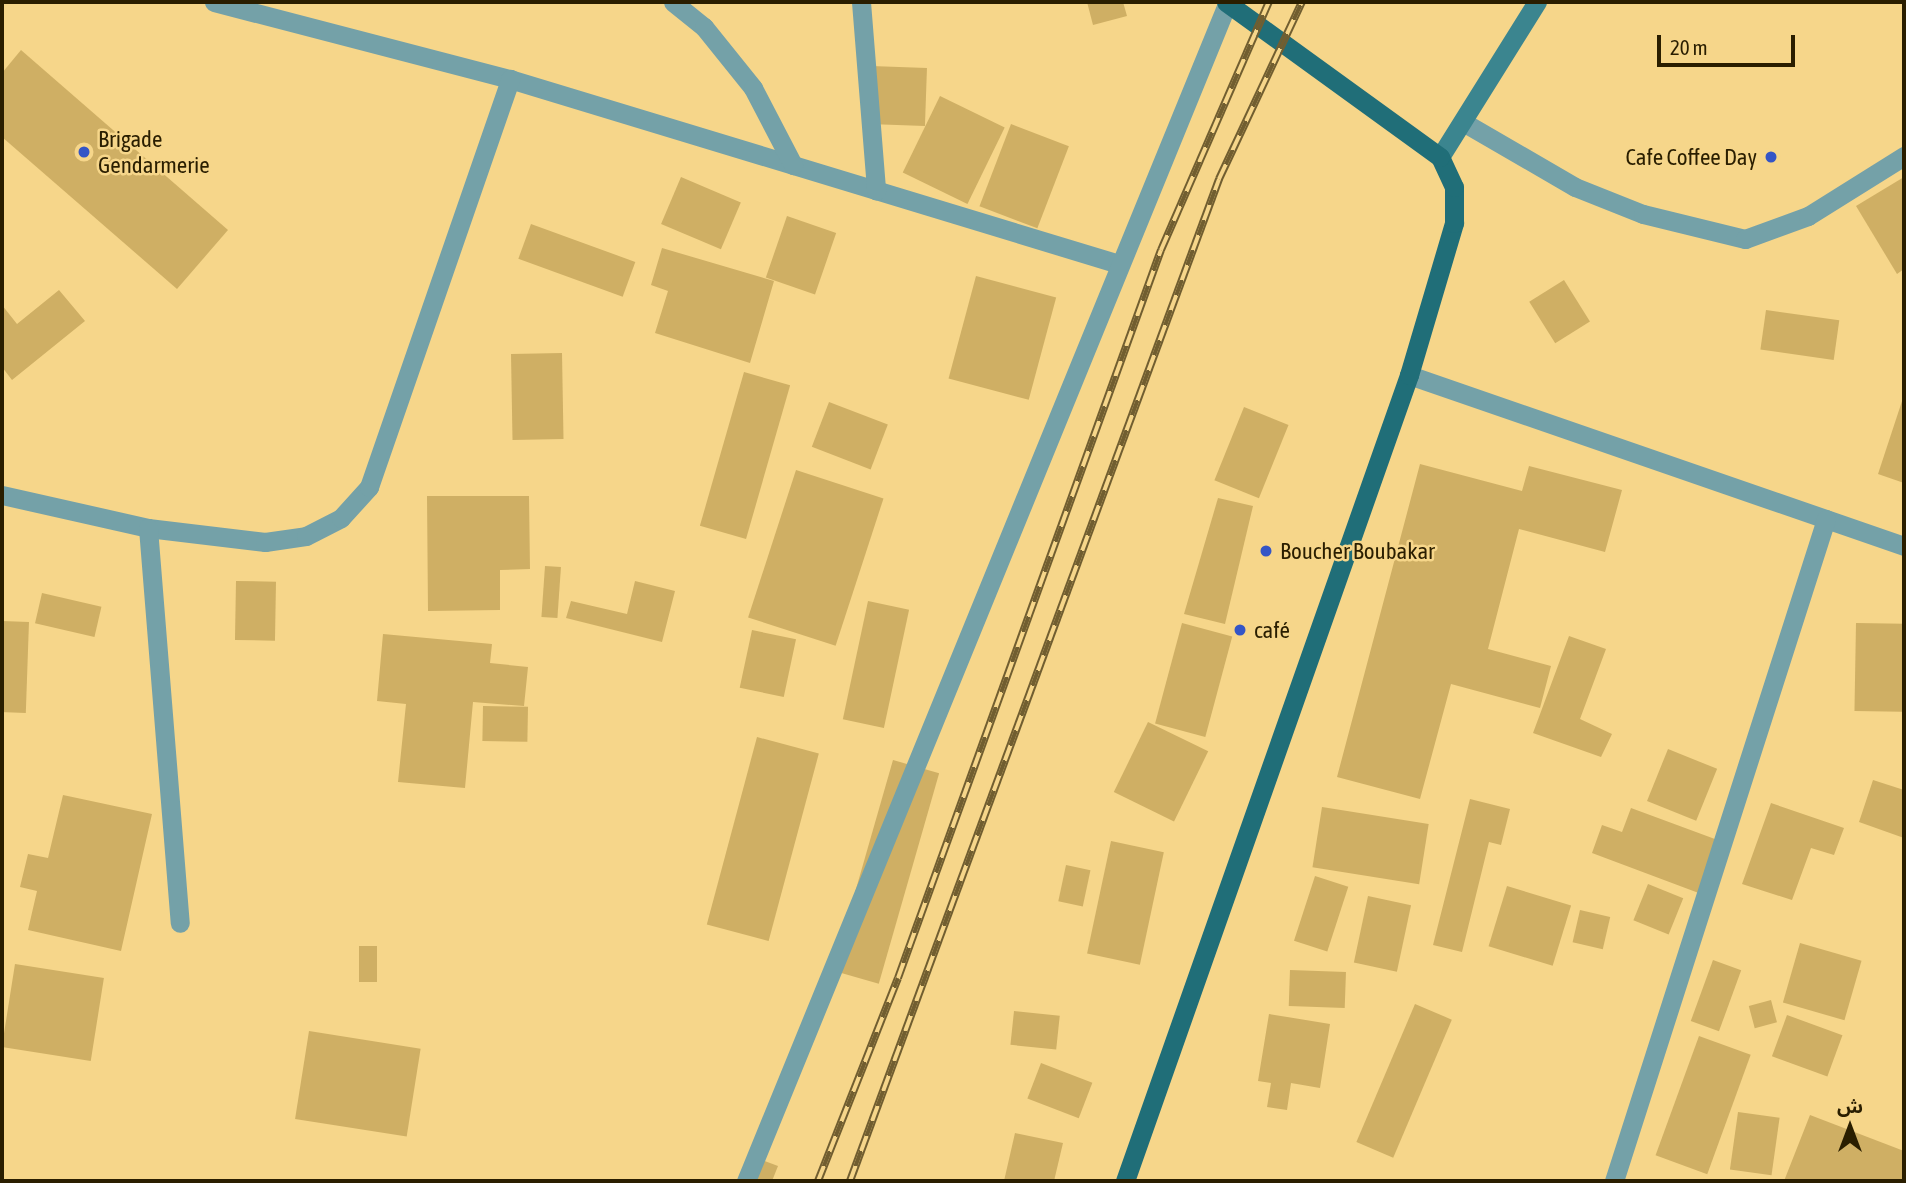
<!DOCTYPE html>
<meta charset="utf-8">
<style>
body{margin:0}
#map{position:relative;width:1906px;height:1183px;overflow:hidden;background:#f6d68a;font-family:"Asap Condensed","Noto Sans Arabic",sans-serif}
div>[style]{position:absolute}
.building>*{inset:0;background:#cfaf64;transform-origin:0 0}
.minor>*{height:19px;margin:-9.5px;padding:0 9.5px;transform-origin:9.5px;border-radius:9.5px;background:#74a1a8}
.secondary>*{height:19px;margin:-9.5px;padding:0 9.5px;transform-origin:9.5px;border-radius:9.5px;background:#3b858f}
.primary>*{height:19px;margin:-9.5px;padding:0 9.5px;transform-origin:9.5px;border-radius:9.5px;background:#206e78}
.rail>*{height:8px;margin-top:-4px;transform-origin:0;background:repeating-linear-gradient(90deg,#f6d68a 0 16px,#715e30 0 32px);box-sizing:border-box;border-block:2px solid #715e30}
.dots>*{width:19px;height:19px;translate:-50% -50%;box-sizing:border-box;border:4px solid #f6d68a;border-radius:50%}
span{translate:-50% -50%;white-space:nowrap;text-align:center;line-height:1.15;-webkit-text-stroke:5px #f6d68a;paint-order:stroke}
.poi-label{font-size:23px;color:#2a1e00}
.left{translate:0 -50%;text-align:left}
.right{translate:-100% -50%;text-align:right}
.frame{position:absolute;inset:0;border:4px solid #2a1e00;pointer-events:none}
.north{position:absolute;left:1815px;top:1092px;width:70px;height:70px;-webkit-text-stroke:5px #f6d68a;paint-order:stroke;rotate:0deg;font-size:19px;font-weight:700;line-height:28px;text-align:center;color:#2a1e00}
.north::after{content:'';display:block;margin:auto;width:24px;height:32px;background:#2a1e00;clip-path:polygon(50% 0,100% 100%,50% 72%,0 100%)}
.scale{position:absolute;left:1657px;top:35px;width:138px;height:32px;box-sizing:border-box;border:4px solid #2a1e00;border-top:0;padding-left:9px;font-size:21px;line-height:24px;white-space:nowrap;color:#2a1e00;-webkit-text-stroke:5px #f6d68a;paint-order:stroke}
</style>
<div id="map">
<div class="building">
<i style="clip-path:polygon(1087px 2px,1123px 2px,1127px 16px,1093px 25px)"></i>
<i style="clip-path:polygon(21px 50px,228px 230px,177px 289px,2px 137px,2px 73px)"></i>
<i style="left:871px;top:66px;width:56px;height:58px;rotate:2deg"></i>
<i style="left:940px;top:96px;width:72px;height:85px;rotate:26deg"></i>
<i style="left:1011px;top:124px;width:62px;height:88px;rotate:21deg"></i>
<i style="left:681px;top:177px;width:65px;height:51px;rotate:23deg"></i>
<i style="clip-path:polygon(1904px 177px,1904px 269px,1897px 274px,1856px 206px)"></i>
<i style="left:787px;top:216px;width:52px;height:65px;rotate:19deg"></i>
<i style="left:531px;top:224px;width:111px;height:37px;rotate:20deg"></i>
<i style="clip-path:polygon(662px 248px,774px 281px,750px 363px,655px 333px,668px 291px,651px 285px)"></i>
<i style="left:976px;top:276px;width:83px;height:106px;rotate:15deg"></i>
<i style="left:1564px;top:280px;width:49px;height:41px;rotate:58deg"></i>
<i style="clip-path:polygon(59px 290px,85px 321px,12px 380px,2px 367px,2px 305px,17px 324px)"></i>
<i style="left:1766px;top:310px;width:74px;height:40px;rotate:8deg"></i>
<i style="left:562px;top:353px;width:86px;height:51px;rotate:89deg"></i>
<i style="left:744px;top:372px;width:48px;height:160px;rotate:16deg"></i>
<i style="clip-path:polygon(1904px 395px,1904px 483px,1878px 474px)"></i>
<i style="left:829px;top:402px;width:63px;height:48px;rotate:21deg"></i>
<i style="left:1244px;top:407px;width:48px;height:79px;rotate:22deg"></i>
<i style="clip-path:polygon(1420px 464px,1522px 491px,1529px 466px,1622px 490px,1605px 552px,1519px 529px,1488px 649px,1551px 666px,1540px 708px,1451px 684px,1420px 799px,1337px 777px)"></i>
<i style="left:796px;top:470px;width:92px;height:155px;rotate:18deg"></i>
<i style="clip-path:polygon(427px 496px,529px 496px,530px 569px,500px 570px,500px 610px,428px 611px)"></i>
<i style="clip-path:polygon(1218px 498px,1253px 506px,1225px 624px,1184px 614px)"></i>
<i style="left:545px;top:566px;width:16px;height:51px;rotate:4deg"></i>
<i style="left:236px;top:581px;width:40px;height:59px;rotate:1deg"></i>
<i style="clip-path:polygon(635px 581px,675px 591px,662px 642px,566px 618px,571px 601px,627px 614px)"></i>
<i style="left:42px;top:593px;width:61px;height:31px;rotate:13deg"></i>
<i style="left:868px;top:601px;width:42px;height:121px;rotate:12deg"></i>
<i style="left:2px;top:621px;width:27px;height:91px;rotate:2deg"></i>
<i style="left:1182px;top:623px;width:52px;height:104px;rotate:15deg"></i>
<i style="left:1856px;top:623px;width:48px;height:88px;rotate:1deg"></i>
<i style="left:752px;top:630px;width:45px;height:59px;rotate:12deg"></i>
<i style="clip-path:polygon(383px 634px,492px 644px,490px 663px,528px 667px,524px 706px,473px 702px,465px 788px,398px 782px,406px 704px,377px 701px)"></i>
<i style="clip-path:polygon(1569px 636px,1606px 649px,1580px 719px,1612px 734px,1601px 757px,1533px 733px)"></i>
<i style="left:483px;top:706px;width:45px;height:35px;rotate:1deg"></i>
<i style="left:1148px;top:722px;width:67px;height:78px;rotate:26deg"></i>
<i style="left:757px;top:737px;width:64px;height:194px;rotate:15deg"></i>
<i style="left:1668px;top:749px;width:53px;height:56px;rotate:22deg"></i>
<i style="left:893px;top:760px;width:48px;height:219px;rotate:16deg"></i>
<i style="clip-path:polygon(1873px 780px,1904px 790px,1904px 838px,1859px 822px)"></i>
<i style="clip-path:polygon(63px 795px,152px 814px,121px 951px,28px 930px,37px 891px,20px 887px,28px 854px,48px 858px)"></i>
<i style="clip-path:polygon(1470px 799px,1510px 809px,1501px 845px,1489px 842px,1462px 952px,1433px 945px)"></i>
<i style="clip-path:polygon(1771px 803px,1844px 828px,1834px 855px,1811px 848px,1792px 900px,1742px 884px)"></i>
<i style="left:1322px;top:807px;width:108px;height:61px;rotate:9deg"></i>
<i style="clip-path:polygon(1631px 808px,1723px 842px,1704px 895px,1592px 853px,1602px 825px,1622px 832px)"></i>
<i style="left:1111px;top:841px;width:54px;height:115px;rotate:12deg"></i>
<i style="left:1066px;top:865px;width:25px;height:37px;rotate:12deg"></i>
<i style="left:1315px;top:876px;width:35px;height:68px;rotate:18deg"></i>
<i style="left:1648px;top:884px;width:38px;height:39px;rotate:22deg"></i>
<i style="left:1507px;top:886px;width:67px;height:63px;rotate:17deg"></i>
<i style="left:1368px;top:896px;width:44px;height:68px;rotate:12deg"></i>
<i style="left:1580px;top:910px;width:31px;height:33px;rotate:13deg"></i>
<i style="left:1800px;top:943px;width:64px;height:62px;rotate:16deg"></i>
<i style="left:359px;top:946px;width:18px;height:36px"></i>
<i style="left:1713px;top:960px;width:30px;height:65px;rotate:20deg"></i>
<i style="left:15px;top:964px;width:90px;height:84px;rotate:9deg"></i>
<i style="left:1290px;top:970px;width:56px;height:36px;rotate:2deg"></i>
<i style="left:1771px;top:1000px;width:23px;height:23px;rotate:75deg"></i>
<i style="left:1415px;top:1004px;width:40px;height:150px;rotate:23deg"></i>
<i style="left:1014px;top:1011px;width:46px;height:34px;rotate:6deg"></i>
<i style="clip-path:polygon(1269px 1014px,1330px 1024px,1320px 1088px,1291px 1083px,1287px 1110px,1267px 1107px,1271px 1083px,1258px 1081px)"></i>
<i style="left:1787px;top:1015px;width:59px;height:44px;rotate:20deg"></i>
<i style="left:309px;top:1031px;width:113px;height:89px;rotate:9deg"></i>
<i style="left:1699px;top:1036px;width:55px;height:127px;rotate:20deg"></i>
<i style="left:1041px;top:1063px;width:55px;height:38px;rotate:21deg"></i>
<i style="left:1738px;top:1112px;width:42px;height:58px;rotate:8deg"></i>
<i style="clip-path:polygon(1810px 1115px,1904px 1151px,1904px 1181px,1784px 1181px)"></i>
<i style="clip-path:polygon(1015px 1133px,1063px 1143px,1054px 1181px,1004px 1181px)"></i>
<i style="clip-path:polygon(749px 1155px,778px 1166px,772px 1181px,739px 1181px)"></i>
</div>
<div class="minor">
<i style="left:214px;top:2px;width:306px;rotate:14.6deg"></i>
<i style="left:510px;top:79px;width:636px;rotate:16.9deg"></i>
<i style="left:673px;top:2px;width:40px;rotate:39deg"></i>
<i style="left:704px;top:27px;width:78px;rotate:51.2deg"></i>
<i style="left:753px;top:88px;width:87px;rotate:62.5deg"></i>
<i style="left:861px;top:2px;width:189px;rotate:85.4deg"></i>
<i style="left:1463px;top:122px;width:129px;rotate:30.1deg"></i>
<i style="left:1575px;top:187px;width:73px;rotate:21.7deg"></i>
<i style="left:1643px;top:214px;width:105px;rotate:13.8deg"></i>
<i style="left:1745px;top:239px;width:67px;rotate:-20.1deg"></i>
<i style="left:1808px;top:216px;width:113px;rotate:-32deg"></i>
<i style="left:1409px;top:375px;width:524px;rotate:19.06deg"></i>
<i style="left:2px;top:495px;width:150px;rotate:12.7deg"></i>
<i style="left:148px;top:528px;width:118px;rotate:6.8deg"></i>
<i style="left:265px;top:542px;width:41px;rotate:-8.3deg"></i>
<i style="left:306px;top:536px;width:39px;rotate:-27deg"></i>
<i style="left:341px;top:518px;width:42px;rotate:-47.9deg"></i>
<i style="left:369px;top:487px;width:432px;rotate:-70.9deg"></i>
<i style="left:148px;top:528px;width:396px;rotate:85.4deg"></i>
<i style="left:746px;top:1181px;width:1271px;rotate:-67.77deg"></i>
<i style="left:1614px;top:1181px;width:695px;rotate:-72.24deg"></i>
</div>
<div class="secondary">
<i style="left:1440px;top:157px;width:183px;rotate:-58deg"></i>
</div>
<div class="primary">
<i style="left:1125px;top:1181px;width:855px;rotate:-70.59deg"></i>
<i style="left:1409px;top:375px;width:159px;rotate:-73.5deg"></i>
<i style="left:1454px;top:223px;width:36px;rotate:-90deg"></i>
<i style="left:1454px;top:187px;width:33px;rotate:-115deg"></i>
<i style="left:1440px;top:157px;width:264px;rotate:-144.1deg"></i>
</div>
<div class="rail">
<i style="left:818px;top:1181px;width:218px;rotate:-68.5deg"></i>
<i style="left:898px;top:978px;width:774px;rotate:-70.14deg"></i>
<i style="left:1161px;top:250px;width:270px;rotate:-66.5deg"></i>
<i style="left:850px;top:1181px;width:1068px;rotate:-69.78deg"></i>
<i style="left:1219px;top:179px;width:195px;rotate:-64.9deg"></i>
</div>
<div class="dots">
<i style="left:84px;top:152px;background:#3455c6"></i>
<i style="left:1771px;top:157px;background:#3455c6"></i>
<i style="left:1266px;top:551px;background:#3455c6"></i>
<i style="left:1240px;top:630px;background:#3455c6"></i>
</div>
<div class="poi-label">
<span class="left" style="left:98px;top:152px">Brigade<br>Gendarmerie</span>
<span class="right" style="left:1757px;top:157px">Cafe Coffee Day</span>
<span class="left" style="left:1280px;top:551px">Boucher Boubakar</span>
<span class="left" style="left:1254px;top:630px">café</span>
</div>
<div class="frame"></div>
<div class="north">ش</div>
<div class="scale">20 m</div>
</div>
